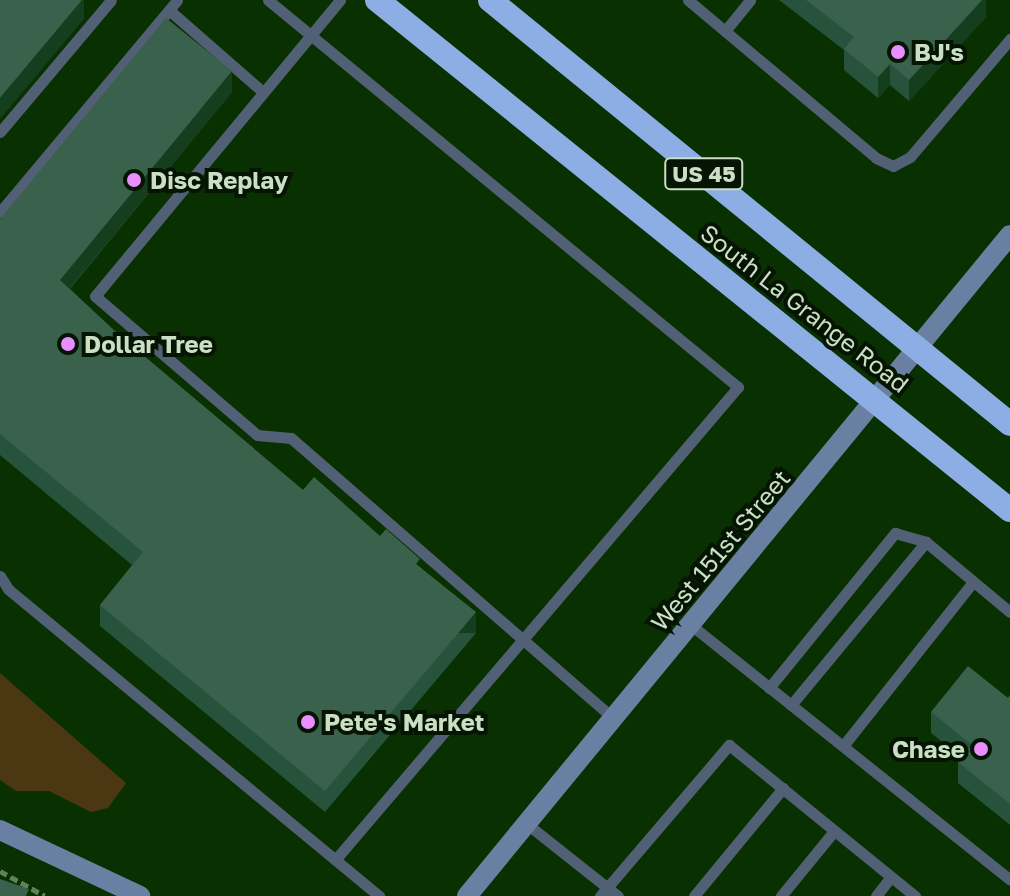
<!DOCTYPE html>
<style>
body{margin:0}
#map{position:relative;width:1010px;height:896px;overflow:hidden;background:#093000;font-family:"Golos Text",sans-serif}
div>[style]{position:absolute}
.green>*{inset:0;background:#4c3713}
.path>*{height:5px;margin-top:-2.5px;transform-origin:0;background:repeating-linear-gradient(90deg,#62815a 0 8px,transparent 0 12px)}
.lane>*{height:11px;margin:-5.5px;padding:0 5.5px;transform-origin:5.5px;border-radius:5.5px;background:#526076}
.secondary>*{height:20px;margin:-10px;padding:0 10px;transform-origin:10px;border-radius:10px;background:#6a80a2}
.highway>*{height:24px;margin:-12px;padding:0 12px;transform-origin:12px;border-radius:12px;background:#8daee4}
.wall>*{inset:0;background:#27523c}
.shaded-wall>*{inset:0;background:#143e1e;transform-origin:0 0}
.building>*{inset:0;background:#39614b}
.dots>*{width:22px;height:22px;translate:-50% -50%;box-sizing:border-box;border:4px solid #051403;border-radius:50%}
span{translate:-50% -50%;white-space:nowrap;text-align:center;line-height:1.15;-webkit-text-stroke:8px #051403;paint-order:stroke}
.shield-label span{padding:2px 6px;background:#051403;border:2px solid;border-radius:6px;-webkit-text-stroke-width:0}
.shield-label{font-size:22px;color:#cae0c5;font-weight:700}
.poi-label{font-size:24px;color:#cae0c5;font-weight:700}
.left{translate:0 -50%;text-align:left}
.right{translate:-100% -50%;text-align:right}
.street-label{font-size:24px;color:#cae0c5}
</style>
<div id="map">
<div class="green">
<i style="clip-path:polygon(0 673px,126px 783px,108px 808px,91px 812px,49px 791px,16px 791px,0 780px)"></i>
</div>
<div class="path">
<i style="left:0;top:871px;width:51px;rotate:29.1deg"></i>
</div>
<div class="lane">
<i style="left:268px;top:0;width:609px;rotate:39.47deg"></i>
<i style="left:738px;top:387px;width:621px;rotate:130.43deg"></i>
<i style="left:340px;top:0;width:384px;rotate:129.6deg"></i>
<i style="left:95px;top:296px;width:213px;rotate:40.6deg"></i>
<i style="left:257px;top:435px;width:34px;rotate:5deg"></i>
<i style="left:291px;top:438px;width:428px;rotate:41deg"></i>
<i style="left:688px;top:0;width:246px;rotate:40deg"></i>
<i style="left:876px;top:158px;width:19px;rotate:25deg"></i>
<i style="left:893px;top:166px;width:19px;rotate:-28deg"></i>
<i style="left:910px;top:157px;width:155px;rotate:-49.7deg"></i>
<i style="left:169px;top:10px;width:125px;rotate:41.1deg"></i>
<i style="left:725px;top:31px;width:40px;rotate:-51deg"></i>
<i style="left:0;top:132px;width:172px;rotate:-49.9deg"></i>
<i style="left:0;top:212px;width:276px;rotate:-50.1deg"></i>
<i style="left:0;top:576px;width:15px;rotate:58deg"></i>
<i style="left:8px;top:589px;width:482px;rotate:39.6deg"></i>
<i style="left:691px;top:625px;width:408px;rotate:38.6deg"></i>
<i style="left:769px;top:688px;width:200px;rotate:-50.9deg"></i>
<i style="left:895px;top:533px;width:32px;rotate:16deg"></i>
<i style="left:926px;top:542px;width:109px;rotate:39.8deg"></i>
<i style="left:791px;top:705px;width:212px;rotate:-50.4deg"></i>
<i style="left:843px;top:746px;width:209px;rotate:-51.6deg"></i>
<i style="left:527px;top:824px;width:116px;rotate:38.4deg"></i>
<i style="left:600px;top:896px;width:199px;rotate:-49.5deg"></i>
<i style="left:729px;top:745px;width:240px;rotate:39.1deg"></i>
<i style="left:694px;top:896px;width:140px;rotate:-50.5deg"></i>
<i style="left:781px;top:896px;width:84px;rotate:-50.8deg"></i>
<i style="left:876px;top:896px;width:24px;rotate:-52deg"></i>
</div>
<div class="secondary">
<i style="left:0;top:830px;width:155px;rotate:25.2deg"></i>
<i style="left:467px;top:896px;width:855px;rotate:-50.6deg"></i>
</div>
<div class="highway">
<i style="left:377px;top:0;width:813px;rotate:38.86deg"></i>
<i style="left:490px;top:0;width:671px;rotate:39.19deg"></i>
</div>
<div class="wall">
<i style="clip-path:polygon(779px 0,986px 0,986px 17px,909px 101px,890px 85px,878px 98px,844px 70px,844px 50px)"></i>
<i style="clip-path:polygon(232px 92px,70px 289px,118px 334px,303px 490px,380px 536px,420px 567px,476px 633px,325px 812px,100px 626px,100px 605px,132px 565px,0 455px,0 219px)"></i>
<i style="clip-path:polygon(1010px 695px,1010px 825px,958px 783px,958px 762px,961px 757px,931px 733px,931px 712px,1008px 698px)"></i>
</div>
<div class="shaded-wall">
<i style="clip-path:polygon(82px 0,84px 0,84px 19px,0 119px,0 98px)"></i>
<i style="clip-path:polygon(982px 0,986px 0,986px 17px,909px 101px,909px 80px)"></i>
<i style="clip-path:polygon(890px 64px,890px 85px,878px 98px,878px 77px)"></i>
<i style="clip-path:polygon(232px 71px,232px 92px,60px 300px,60px 280px)"></i>
<i style="left:476px;top:612px;width:21px;height:234px;rotate:90deg"></i>
</div>
<div class="building">
<i style="clip-path:polygon(0 0,82px 0,0 98px)"></i>
<i style="clip-path:polygon(806px 0,982px 0,909px 80px,890px 64px,878px 77px,844px 49px,854px 37px)"></i>
<i style="clip-path:polygon(166px 18px,232px 71px,60px 280px,118px 334px,303px 490px,314px 477px,380px 536px,386px 529px,420px 559px,416px 564px,476px 612px,325px 791px,100px 605px,143px 552px,0 434px,0 219px)"></i>
<i style="clip-path:polygon(968px 666px,1008px 698px,1010px 695px,1010px 804px,958px 762px,972px 745px,931px 712px)"></i>
<i style="clip-path:polygon(0 879px,29px 889px,26px 896px,0 896px)"></i>
</div>
<div class="dots">
<i style="left:898px;top:52px;background:#e98efe"></i>
<i style="left:134px;top:180px;background:#e98efe"></i>
<i style="left:68px;top:344px;background:#e98efe"></i>
<i style="left:308px;top:722px;background:#e98efe"></i>
<i style="left:981px;top:749px;background:#e98efe"></i>
</div>
<div class="shield-label">
<span style="left:704px;top:174px">US 45</span>
</div>
<div class="poi-label">
<span class="left" style="left:914px;top:52px">BJ's</span>
<span class="left" style="left:150px;top:180px">Disc Replay</span>
<span class="left" style="left:84px;top:344px">Dollar Tree</span>
<span class="left" style="left:324px;top:722px">Pete's Market</span>
<span class="right" style="left:965px;top:749px">Chase</span>
</div>
<div class="street-label">
<span style="left:805px;top:308px;rotate:38deg">South La Grange Road</span>
<span style="left:720px;top:550px;rotate:-50deg">West 151st Street</span>
</div>
</div>
